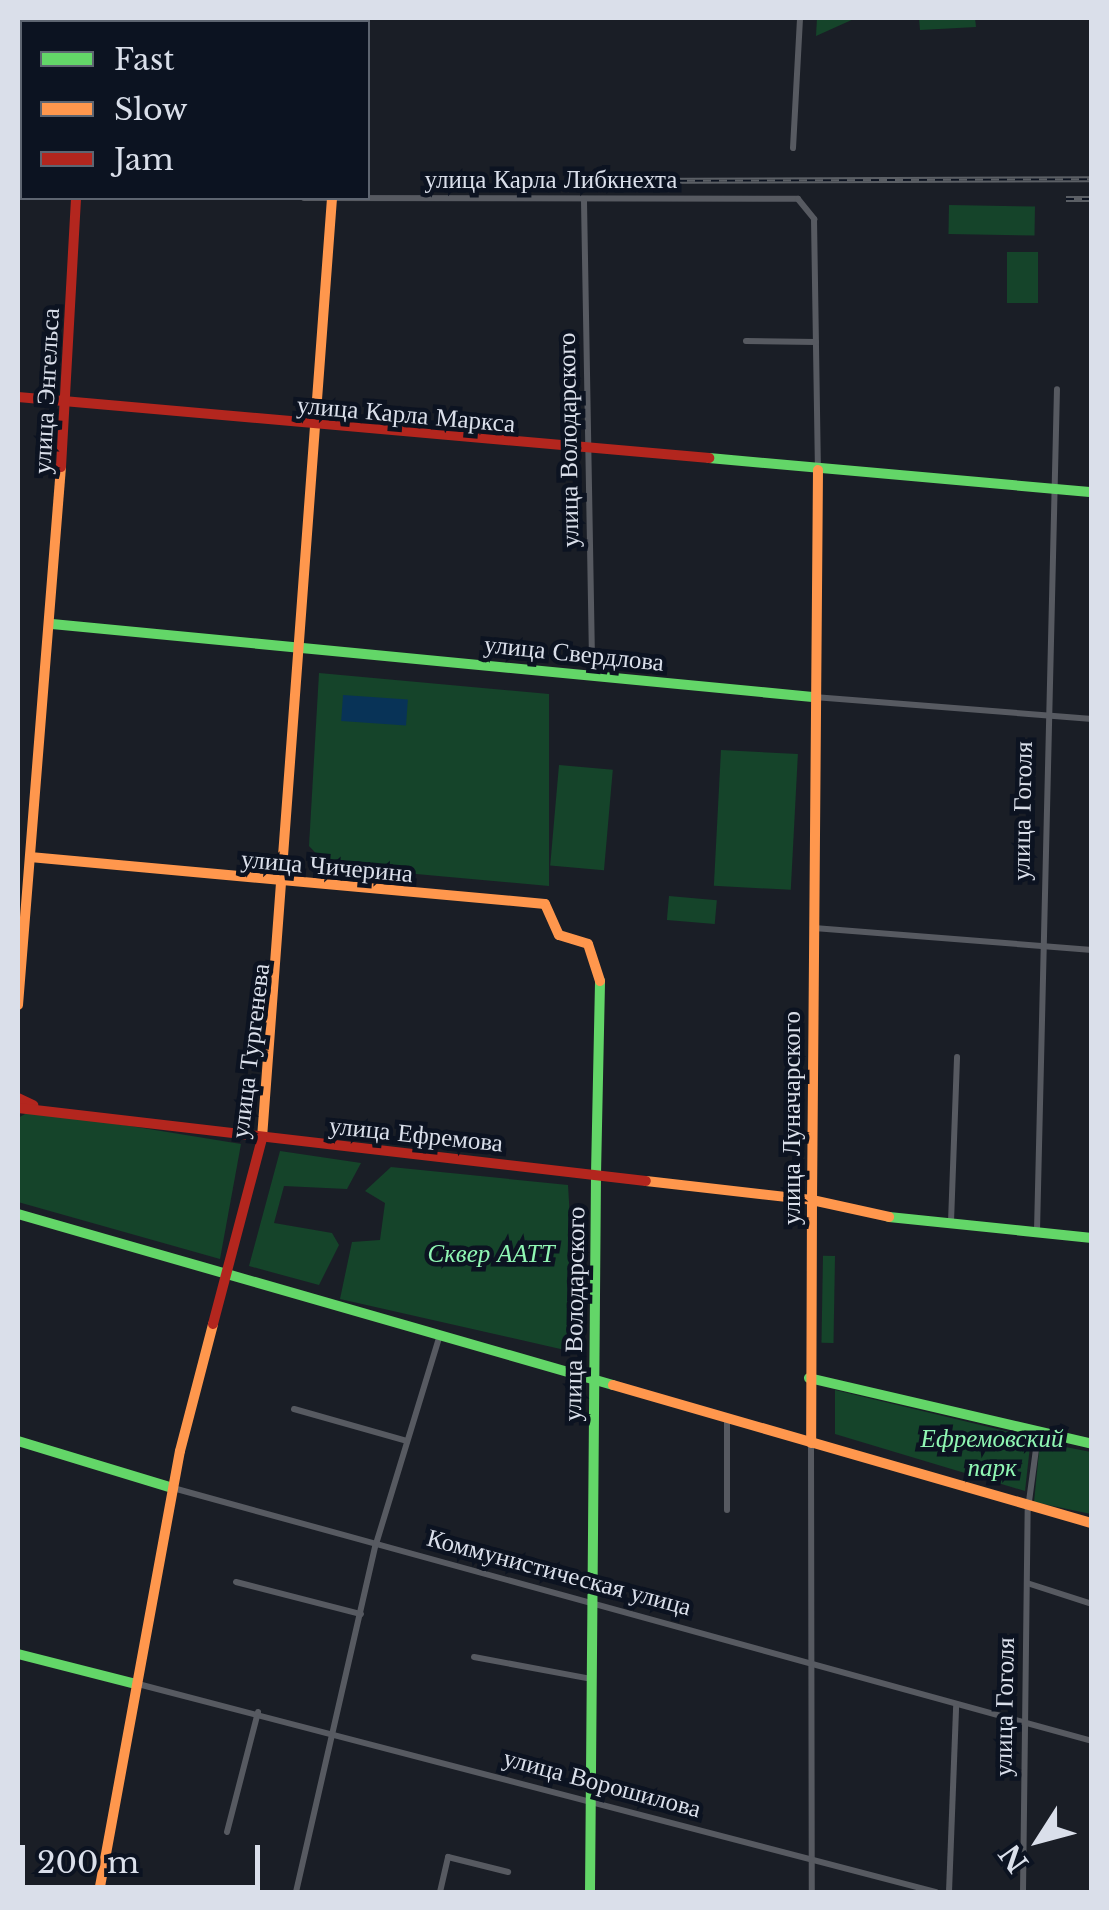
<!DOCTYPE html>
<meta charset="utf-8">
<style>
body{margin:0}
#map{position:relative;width:1109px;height:1910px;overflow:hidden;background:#1a1e26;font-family:"Libre Baskerville",serif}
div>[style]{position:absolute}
.green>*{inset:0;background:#15442a;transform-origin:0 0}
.water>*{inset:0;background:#083357;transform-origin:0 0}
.street>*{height:6px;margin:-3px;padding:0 3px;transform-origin:3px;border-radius:3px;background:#575a61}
.fast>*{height:10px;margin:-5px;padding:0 5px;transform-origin:5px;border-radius:5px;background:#63d668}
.slow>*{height:10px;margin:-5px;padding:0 5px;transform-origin:5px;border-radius:5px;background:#ff974d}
.jam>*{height:10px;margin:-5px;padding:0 5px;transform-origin:5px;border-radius:5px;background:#b3261e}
.rail>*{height:6px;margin-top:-3px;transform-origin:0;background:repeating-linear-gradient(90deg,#0c1321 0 8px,#5b5f65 0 16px);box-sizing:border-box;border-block:2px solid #5b5f65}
span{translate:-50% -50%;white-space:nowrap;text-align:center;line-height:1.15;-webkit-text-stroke:9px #0c1321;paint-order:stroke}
.street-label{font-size:25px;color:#dadfea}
.park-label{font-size:25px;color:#90f7b4;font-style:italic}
.frame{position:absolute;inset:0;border:20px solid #dadfea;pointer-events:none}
.legend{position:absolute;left:20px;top:20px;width:350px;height:180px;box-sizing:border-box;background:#0c1321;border:2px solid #5e6571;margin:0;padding:12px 18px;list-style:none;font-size:30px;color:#dadfea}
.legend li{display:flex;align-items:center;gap:20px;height:50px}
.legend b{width:50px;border:2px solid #5e6571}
.north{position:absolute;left:989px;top:1790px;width:100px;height:100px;-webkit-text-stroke:8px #0c1321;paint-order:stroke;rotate:234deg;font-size:28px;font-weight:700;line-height:40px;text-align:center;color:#dadfea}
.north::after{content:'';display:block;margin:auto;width:35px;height:45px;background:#dadfea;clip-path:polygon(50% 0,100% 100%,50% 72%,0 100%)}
.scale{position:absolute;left:20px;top:1845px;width:240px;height:45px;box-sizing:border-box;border:5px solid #dadfea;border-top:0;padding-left:12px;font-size:30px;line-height:35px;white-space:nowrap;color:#dadfea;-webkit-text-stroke:8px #0c1321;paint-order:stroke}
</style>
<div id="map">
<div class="green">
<i style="clip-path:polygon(817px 18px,856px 18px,816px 36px)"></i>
<i style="clip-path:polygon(919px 18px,975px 18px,976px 27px,920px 30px)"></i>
<i style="left:949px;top:205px;width:86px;height:29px;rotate:1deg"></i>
<i style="left:1007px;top:252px;width:31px;height:51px"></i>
<i style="clip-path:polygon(319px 673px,549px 694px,549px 886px,328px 866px,309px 846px)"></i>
<i style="left:721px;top:750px;width:77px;height:136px;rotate:3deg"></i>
<i style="left:559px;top:765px;width:54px;height:101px;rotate:5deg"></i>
<i style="left:669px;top:896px;width:48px;height:24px;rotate:5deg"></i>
<i style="clip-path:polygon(32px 1110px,241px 1144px,220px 1259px,18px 1202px,18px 1118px)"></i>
<i style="clip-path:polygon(280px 1151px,361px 1163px,347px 1189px,284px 1186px,274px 1223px,332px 1233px,339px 1245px,319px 1285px,249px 1266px)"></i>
<i style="clip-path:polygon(391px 1167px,568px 1185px,578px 1353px,340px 1299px,352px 1242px,380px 1240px,385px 1203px,365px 1191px)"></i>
<i style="left:835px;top:1256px;width:87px;height:12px;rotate:91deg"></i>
<i style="clip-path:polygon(835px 1390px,1031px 1437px,1025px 1491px,835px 1434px)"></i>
<i style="clip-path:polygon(1040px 1442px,1091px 1452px,1091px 1514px,1034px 1502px)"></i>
</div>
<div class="water">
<i style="left:343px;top:695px;width:65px;height:26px;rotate:4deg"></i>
</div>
<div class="street">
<i style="left:793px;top:148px;width:130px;rotate:-86.9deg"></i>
<i style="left:18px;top:187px;width:4px"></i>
<i style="left:304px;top:198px;width:494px;rotate:0.1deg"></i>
<i style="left:798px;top:199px;width:26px;rotate:51deg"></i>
<i style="left:814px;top:219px;width:248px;rotate:89.1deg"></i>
<i style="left:584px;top:201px;width:475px;rotate:89deg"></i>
<i style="left:746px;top:341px;width:70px;rotate:0.8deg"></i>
<i style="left:814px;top:697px;width:279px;rotate:4.5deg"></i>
<i style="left:814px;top:928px;width:279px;rotate:4.5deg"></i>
<i style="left:951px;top:1222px;width:165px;rotate:-87.9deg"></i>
<i style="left:1037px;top:1231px;width:842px;rotate:-88.64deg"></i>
<i style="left:294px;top:1409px;width:117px;rotate:15.8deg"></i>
<i style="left:727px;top:1419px;width:91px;rotate:90deg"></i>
<i style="left:811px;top:1444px;width:448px;rotate:89.9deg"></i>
<i style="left:173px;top:1488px;width:953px;rotate:15.39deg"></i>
<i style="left:236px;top:1582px;width:129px;rotate:14.4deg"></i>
<i style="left:1027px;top:1583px;width:68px;rotate:17.9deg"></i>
<i style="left:474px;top:1657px;width:119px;rotate:10.6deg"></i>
<i style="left:138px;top:1684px;width:825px;rotate:14.61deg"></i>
<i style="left:227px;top:1832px;width:124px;rotate:-75.5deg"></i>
<i style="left:296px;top:1892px;width:357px;rotate:-77.1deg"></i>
<i style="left:376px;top:1544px;width:215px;rotate:-73deg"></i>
<i style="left:440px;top:1892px;width:36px;rotate:-77deg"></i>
<i style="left:448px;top:1857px;width:62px;rotate:14deg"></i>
<i style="left:949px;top:1892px;width:185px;rotate:-87.8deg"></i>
<i style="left:1023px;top:1892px;width:383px;rotate:-89.3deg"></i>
<i style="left:1028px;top:1509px;width:76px;rotate:-82.4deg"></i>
</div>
<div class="fast">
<i style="left:709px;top:458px;width:385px;rotate:5.1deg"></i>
<i style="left:52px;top:624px;width:764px;rotate:5.48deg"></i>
<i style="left:596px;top:1174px;width:193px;rotate:-88.8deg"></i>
<i style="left:18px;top:1214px;width:619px;rotate:16.03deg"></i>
<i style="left:889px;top:1217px;width:204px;rotate:5.9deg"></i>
<i style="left:809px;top:1378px;width:291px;rotate:13.1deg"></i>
<i style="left:18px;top:1441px;width:162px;rotate:16.9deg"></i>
<i style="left:18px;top:1654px;width:118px;rotate:14.3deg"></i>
<i style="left:590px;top:1892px;width:718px;rotate:-89.52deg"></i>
</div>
<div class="slow">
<i style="left:84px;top:18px;width:4px;rotate:90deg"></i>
<i style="left:818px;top:470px;width:730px;rotate:90.47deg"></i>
<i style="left:812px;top:1200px;width:79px;rotate:12.4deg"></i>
<i style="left:30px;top:857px;width:517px;rotate:5.21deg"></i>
<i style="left:545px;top:904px;width:34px;rotate:66deg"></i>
<i style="left:559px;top:935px;width:30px;rotate:17deg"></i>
<i style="left:588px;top:944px;width:39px;rotate:72deg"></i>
<i style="left:18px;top:1005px;width:540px;rotate:-85.43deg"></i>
<i style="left:262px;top:1138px;width:943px;rotate:-85.74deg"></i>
<i style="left:646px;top:1181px;width:167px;rotate:6.5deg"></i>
<i style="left:812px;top:1200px;width:243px;rotate:90.2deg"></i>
<i style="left:613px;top:1385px;width:498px;rotate:16.1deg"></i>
<i style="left:99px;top:1892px;width:448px;rotate:-79.6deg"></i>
<i style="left:180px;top:1451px;width:131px;rotate:-75.4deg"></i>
</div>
<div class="jam">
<i style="left:335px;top:18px;width:4px;rotate:90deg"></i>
<i style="left:18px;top:397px;width:694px;rotate:5.04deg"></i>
<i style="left:61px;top:467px;width:269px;rotate:-86.8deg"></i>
<i style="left:18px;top:1098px;width:17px;rotate:25deg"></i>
<i style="left:18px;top:1108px;width:632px;rotate:6.63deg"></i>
<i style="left:213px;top:1324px;width:192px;rotate:-75.2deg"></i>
</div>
<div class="rail">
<i style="left:615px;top:181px;width:477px;rotate:-0.2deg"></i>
<i style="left:1066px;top:199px;width:26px"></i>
</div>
<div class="street-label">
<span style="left:551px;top:180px">улица Карла Либкнехта</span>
<span style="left:47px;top:391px;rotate:-87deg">улица Энгельса</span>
<span style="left:406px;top:415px;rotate:5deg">улица Карла Маркса</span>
<span style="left:569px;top:440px;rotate:-91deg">улица Володарского</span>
<span style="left:574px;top:654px;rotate:6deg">улица Свердлова</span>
<span style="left:1023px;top:811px;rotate:-89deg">улица Гоголя</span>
<span style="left:327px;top:867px;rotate:5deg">улица Чичерина</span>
<span style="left:251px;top:1051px;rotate:-83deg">улица Тургенева</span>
<span style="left:792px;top:1118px;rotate:-90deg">улица Луначарского</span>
<span style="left:416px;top:1135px;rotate:6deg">улица Ефремова</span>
<span style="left:575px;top:1314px;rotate:-89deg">улица Володарского</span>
<span style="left:559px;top:1573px;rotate:15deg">Коммунистическая улица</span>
<span style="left:1005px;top:1707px;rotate:-89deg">улица Гоголя</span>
<span style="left:602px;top:1784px;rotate:15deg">улица Ворошилова</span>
</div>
<div class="park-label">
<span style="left:491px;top:1254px">Сквер ААТТ</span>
<span style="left:992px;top:1454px">Ефремовский<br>парк</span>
</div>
<div class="frame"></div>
<ul class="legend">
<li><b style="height:12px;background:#63d668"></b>Fast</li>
<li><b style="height:12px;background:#ff974d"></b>Slow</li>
<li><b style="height:12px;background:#b3261e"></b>Jam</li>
</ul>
<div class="north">N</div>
<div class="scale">200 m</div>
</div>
